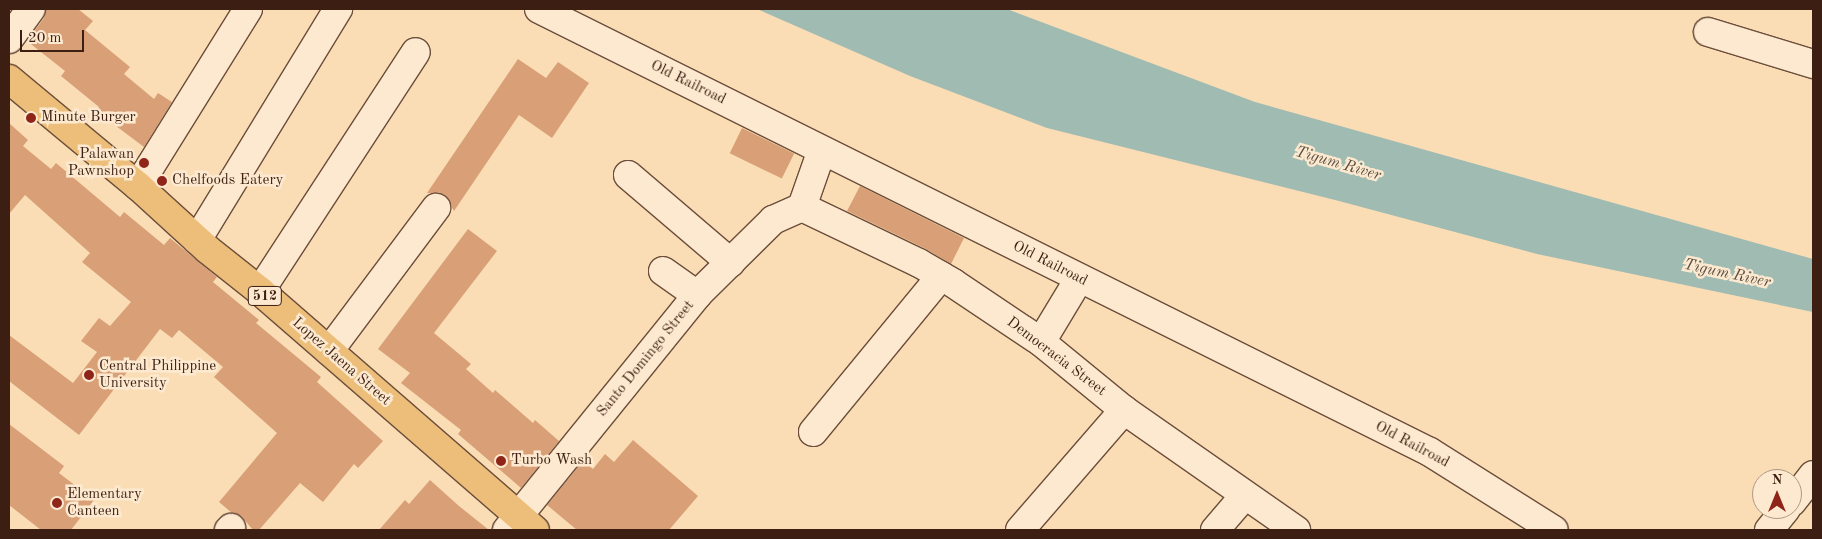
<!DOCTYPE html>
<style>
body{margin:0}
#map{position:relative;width:1822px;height:539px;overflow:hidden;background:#faddb5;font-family:"Old Standard TT",serif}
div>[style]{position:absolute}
.water>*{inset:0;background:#9fbbb2}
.building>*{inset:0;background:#d9a077;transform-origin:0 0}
.roads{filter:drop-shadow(1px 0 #6c4e3b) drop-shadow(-1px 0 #6c4e3b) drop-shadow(0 1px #6c4e3b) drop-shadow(0 -1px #6c4e3b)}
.minor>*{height:28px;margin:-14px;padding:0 14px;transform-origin:14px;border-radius:14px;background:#fce9cf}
.major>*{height:28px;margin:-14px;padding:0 14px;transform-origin:14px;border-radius:14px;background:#edbe7a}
.dots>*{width:14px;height:14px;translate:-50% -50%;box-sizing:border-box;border:2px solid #fce9cf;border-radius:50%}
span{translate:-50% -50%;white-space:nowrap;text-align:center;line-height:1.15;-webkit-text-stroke:5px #fce9cf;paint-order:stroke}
.shield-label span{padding:1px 4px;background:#fce9cf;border:1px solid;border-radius:4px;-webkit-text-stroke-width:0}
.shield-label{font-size:14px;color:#3c1f12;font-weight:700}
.street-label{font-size:15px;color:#3c1f12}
.poi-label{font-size:15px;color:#3c1f12}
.left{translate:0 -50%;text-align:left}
.right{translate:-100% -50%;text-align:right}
.water-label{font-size:16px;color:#5a4e42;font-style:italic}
.frame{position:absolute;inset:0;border:10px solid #3c1f12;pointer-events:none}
.north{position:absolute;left:1752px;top:469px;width:50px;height:50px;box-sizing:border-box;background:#fce9cf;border:1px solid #af9883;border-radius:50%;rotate:0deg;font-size:14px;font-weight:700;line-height:20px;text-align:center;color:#3c1f12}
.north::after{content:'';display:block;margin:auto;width:18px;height:22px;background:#8f2418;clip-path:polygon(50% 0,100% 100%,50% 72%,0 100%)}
.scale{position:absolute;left:20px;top:30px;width:64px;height:22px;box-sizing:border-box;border:2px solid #3c1f12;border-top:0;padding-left:6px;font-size:15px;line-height:18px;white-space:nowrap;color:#3c1f12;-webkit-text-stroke:4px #fce9cf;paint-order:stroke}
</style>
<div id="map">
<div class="water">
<i style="clip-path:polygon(757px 9px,1007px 9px,1255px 102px,1813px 259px,1813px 312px,1537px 254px,1339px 201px,1047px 128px,910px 76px)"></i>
</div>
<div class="building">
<i style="clip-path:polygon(46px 9px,78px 9px,93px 21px,85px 30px,130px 67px,124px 74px,154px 99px,158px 93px,172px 102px,144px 147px,96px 111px,99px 107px,61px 76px,65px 71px,27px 41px,44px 18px)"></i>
<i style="clip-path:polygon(518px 59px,546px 78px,558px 62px,589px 83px,552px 138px,519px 115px,454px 211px,445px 195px,438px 193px,427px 193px)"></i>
<i style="clip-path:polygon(9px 123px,28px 140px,23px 146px,51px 169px,56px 163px,120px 217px,124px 212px,164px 245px,170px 238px,217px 277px,213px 282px,259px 320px,256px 323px,321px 377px,317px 382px,383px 441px,358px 468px,354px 464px,323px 502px,300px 483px,259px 530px,253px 530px,242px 517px,232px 513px,219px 502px,277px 433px,214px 377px,223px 367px,179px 330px,172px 338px,160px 329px,79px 435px,9px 381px,9px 335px,73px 383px,97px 352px,81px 341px,99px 318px,110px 326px,131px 302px,82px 262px,90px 253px,25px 195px,9px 214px)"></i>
<i style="left:742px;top:128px;width:58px;height:28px;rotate:26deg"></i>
<i style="clip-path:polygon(860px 186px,964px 238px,951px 264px,926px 249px,847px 211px)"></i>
<i style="clip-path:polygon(468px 229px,497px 251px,434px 333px,471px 364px,466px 369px,493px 393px,495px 390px,533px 423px,535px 420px,559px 441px,521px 488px,458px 434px,461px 430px,401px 383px,410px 373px,378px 349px)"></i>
<i style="clip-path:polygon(9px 424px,64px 466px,59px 473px,94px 500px,71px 530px,41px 530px,9px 505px)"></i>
<i style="clip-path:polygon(633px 440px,698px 496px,669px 530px,577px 530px,547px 505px,583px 461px,593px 469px,605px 454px,614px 462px)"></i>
<i style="clip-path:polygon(430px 480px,459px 506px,489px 530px,379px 530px,405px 500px,409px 504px)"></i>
</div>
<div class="roads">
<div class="minor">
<i style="left:539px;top:9px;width:995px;rotate:26.44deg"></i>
<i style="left:1430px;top:452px;width:146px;rotate:32.2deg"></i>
<i style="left:1708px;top:32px;width:110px;rotate:16.9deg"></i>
<i style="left:9px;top:39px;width:37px;rotate:-54deg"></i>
<i style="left:628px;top:175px;width:135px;rotate:40.5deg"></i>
<i style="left:138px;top:186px;width:208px;rotate:-58.1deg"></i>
<i style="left:802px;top:207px;width:130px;rotate:25.6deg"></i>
<i style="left:919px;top:263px;width:39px;rotate:30deg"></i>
<i style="left:953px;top:283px;width:106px;rotate:33.8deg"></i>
<i style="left:1041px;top:342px;width:107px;rotate:39.3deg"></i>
<i style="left:1124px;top:410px;width:210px;rotate:34.9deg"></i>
<i style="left:802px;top:207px;width:60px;rotate:-70.7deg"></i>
<i style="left:197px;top:240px;width:271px;rotate:-58.6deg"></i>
<i style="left:663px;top:271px;width:42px;rotate:35.2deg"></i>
<i style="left:260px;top:291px;width:285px;rotate:-56.9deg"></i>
<i style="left:1041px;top:342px;width:74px;rotate:-58.9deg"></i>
<i style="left:329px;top:351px;width:179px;rotate:-53.2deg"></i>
<i style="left:813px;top:432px;width:202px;rotate:-50.6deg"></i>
<i style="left:1792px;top:502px;width:34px;rotate:-52deg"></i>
<i style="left:229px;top:530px;width:3px;rotate:-45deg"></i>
<i style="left:507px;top:530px;width:302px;rotate:-51deg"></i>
<i style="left:697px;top:295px;width:107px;rotate:-44.6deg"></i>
<i style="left:773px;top:220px;width:32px;rotate:-24deg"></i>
<i style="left:1020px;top:530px;width:159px;rotate:-49.1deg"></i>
<i style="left:1215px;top:530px;width:46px;rotate:-49.4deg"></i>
<i style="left:1769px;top:530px;width:27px;rotate:-51deg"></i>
</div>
<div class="major">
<i style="left:9px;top:79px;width:168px;rotate:39.7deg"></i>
<i style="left:138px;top:186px;width:93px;rotate:42.4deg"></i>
<i style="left:207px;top:249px;width:68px;rotate:38.4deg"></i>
<i style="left:260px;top:291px;width:364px;rotate:41deg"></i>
</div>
</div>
<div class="dots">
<i style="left:31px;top:118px;background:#8f2418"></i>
<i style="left:144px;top:163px;background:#8f2418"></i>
<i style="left:162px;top:181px;background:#8f2418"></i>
<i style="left:89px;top:375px;background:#8f2418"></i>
<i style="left:501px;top:461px;background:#8f2418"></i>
<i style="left:57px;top:503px;background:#8f2418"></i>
</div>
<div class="shield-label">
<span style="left:265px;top:296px">512</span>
</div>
<div class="street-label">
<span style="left:688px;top:83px;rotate:26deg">Old Railroad</span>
<span style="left:1050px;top:264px;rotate:27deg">Old Railroad</span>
<span style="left:1056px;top:357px;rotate:37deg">Democracia Street</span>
<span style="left:646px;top:359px;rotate:-51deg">Santo Domingo Street</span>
<span style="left:341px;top:362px;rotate:41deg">Lopez Jaena Street</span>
<span style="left:1412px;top:445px;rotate:28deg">Old Railroad</span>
</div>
<div class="poi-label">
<span class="left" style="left:41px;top:118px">Minute Burger</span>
<span class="right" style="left:134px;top:163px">Palawan<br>Pawnshop</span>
<span class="left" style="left:172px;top:181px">Chelfoods Eatery</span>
<span class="left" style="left:99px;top:375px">Central Philippine<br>University</span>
<span class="left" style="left:511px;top:461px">Turbo Wash</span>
<span class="left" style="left:67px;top:503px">Elementary<br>Canteen</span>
</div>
<div class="water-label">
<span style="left:1338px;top:164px;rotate:16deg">Tigum River</span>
<span style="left:1727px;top:274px;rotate:12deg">Tigum River</span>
</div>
<div class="frame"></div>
<div class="north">N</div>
<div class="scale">20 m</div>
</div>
